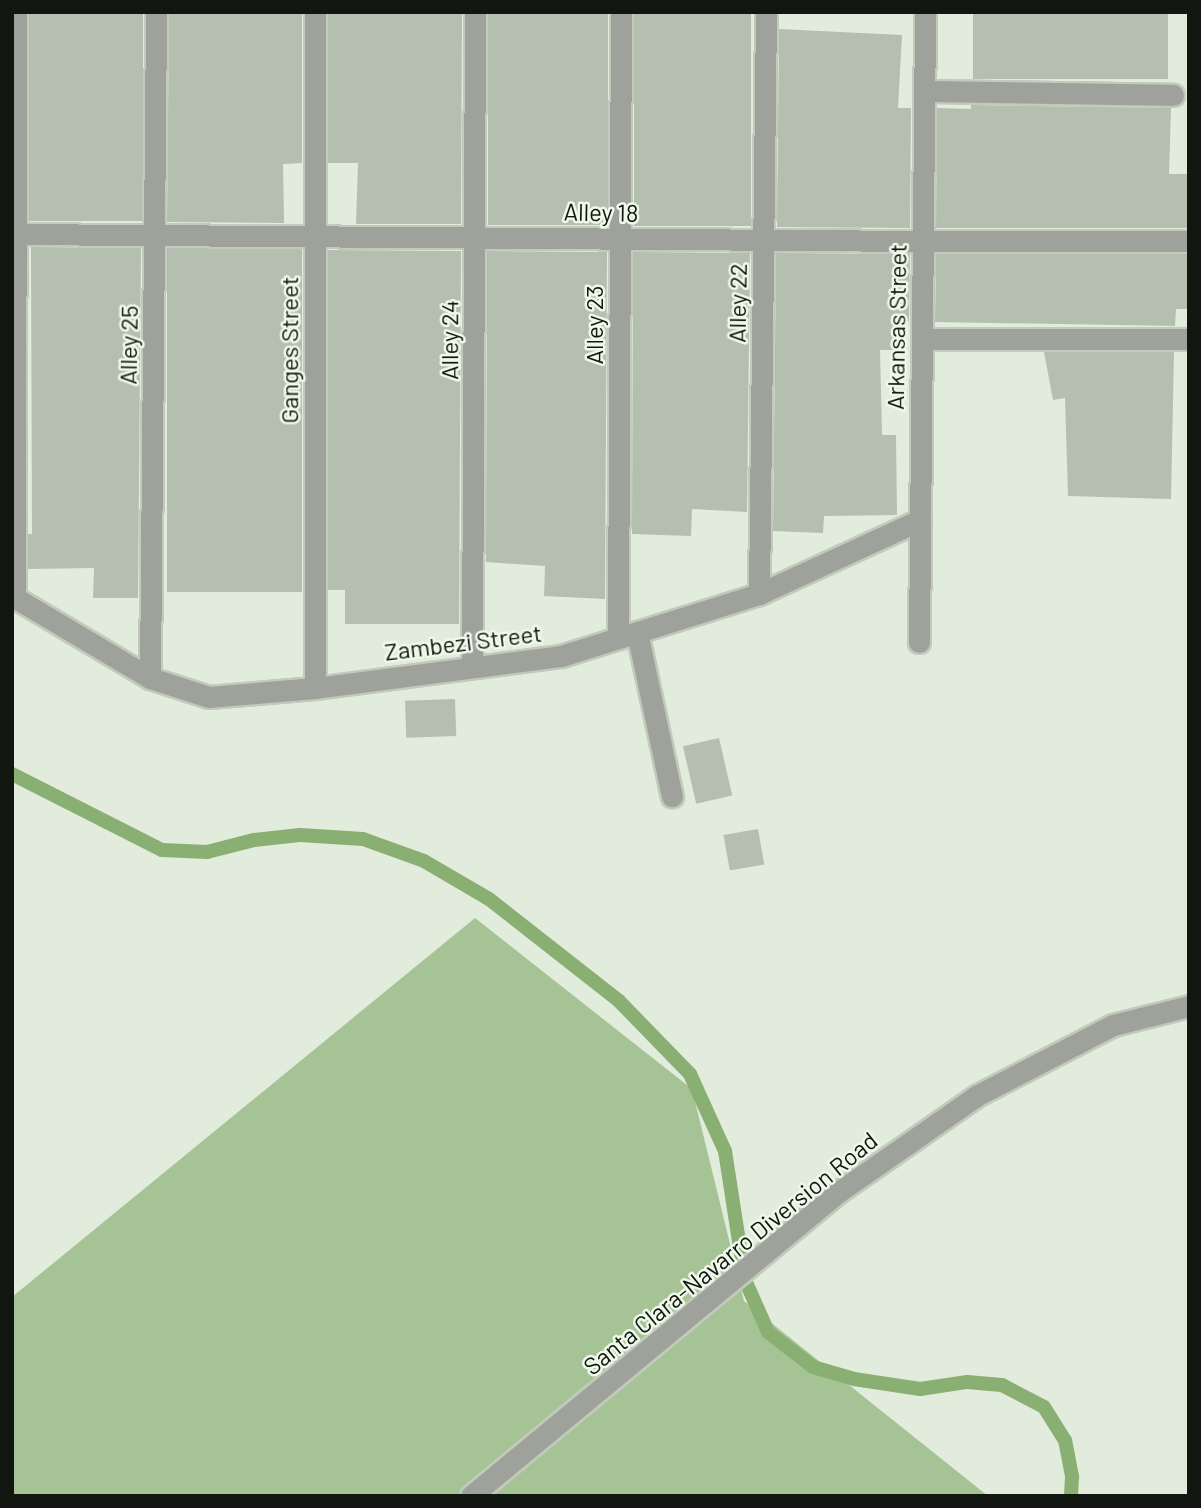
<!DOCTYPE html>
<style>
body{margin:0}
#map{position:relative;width:1201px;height:1508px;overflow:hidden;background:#e2ecdc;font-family:Barlow,sans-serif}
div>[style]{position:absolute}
.green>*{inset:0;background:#a6c396}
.stream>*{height:14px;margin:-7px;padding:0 7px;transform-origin:7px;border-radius:7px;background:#89b072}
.building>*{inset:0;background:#b5bfb0;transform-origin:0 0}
.roads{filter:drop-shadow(2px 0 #c1cabb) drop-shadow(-2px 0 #c1cabb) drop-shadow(0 2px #c1cabb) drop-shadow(0 -2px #c1cabb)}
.service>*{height:21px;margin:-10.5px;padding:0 10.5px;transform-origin:10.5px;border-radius:10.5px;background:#9ea29b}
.minor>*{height:21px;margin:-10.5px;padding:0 10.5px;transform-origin:10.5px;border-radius:10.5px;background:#9ea29b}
.tertiary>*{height:21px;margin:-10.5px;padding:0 10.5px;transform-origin:10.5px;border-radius:10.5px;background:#9ea29b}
span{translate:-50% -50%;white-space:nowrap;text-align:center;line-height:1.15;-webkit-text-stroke:5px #eff9ea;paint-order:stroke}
.street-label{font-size:24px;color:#121610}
.frame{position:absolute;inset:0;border:14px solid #121610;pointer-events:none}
</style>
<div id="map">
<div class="green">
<i style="clip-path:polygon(475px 918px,692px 1089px,744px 1301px,988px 1496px,12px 1496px,12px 1297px)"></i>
</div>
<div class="stream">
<i style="left:12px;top:774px;width:168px;rotate:26.9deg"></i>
<i style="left:162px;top:850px;width:45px;rotate:2.5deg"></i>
<i style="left:207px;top:852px;width:49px;rotate:-14.3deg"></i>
<i style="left:254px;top:840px;width:46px;rotate:-6.2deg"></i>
<i style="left:300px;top:835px;width:63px;rotate:3.6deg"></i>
<i style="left:363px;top:839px;width:65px;rotate:19.8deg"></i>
<i style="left:424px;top:861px;width:75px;rotate:30.3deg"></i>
<i style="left:489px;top:899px;width:165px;rotate:38.1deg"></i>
<i style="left:619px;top:1001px;width:102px;rotate:45.8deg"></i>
<i style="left:690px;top:1074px;width:85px;rotate:65.6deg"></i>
<i style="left:725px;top:1151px;width:131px;rotate:81.2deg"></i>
<i style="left:745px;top:1280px;width:57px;rotate:66.1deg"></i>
<i style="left:768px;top:1332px;width:57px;rotate:37.9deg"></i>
<i style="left:813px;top:1367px;width:43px;rotate:16.3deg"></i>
<i style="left:854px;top:1379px;width:67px;rotate:8.6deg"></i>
<i style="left:920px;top:1389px;width:48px;rotate:-8.5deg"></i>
<i style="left:967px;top:1382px;width:35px;rotate:5deg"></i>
<i style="left:1002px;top:1385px;width:47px;rotate:27.6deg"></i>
<i style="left:1044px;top:1407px;width:39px;rotate:58deg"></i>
<i style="left:1065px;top:1440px;width:38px;rotate:79deg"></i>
<i style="left:1072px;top:1477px;width:19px;rotate:93deg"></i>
</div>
<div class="building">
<i style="left:29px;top:12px;width:114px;height:209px"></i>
<i style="clip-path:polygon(169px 12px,302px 12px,302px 163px,283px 164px,284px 223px,167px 222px)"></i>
<i style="clip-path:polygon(328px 12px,462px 12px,461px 224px,356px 224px,358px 163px,328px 163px)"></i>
<i style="left:488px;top:12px;width:120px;height:213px"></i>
<i style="left:634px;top:12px;width:117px;height:214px"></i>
<i style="left:973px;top:12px;width:195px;height:67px"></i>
<i style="clip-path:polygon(779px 29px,902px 35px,898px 108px,911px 108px,910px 228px,777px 227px)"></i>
<i style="clip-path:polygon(971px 105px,1171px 108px,1169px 174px,1189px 174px,1189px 228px,936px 228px,937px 108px,971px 109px)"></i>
<i style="clip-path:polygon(31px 247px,141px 248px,138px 598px,93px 598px,94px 568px,28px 569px,28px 534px,32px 534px)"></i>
<i style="left:167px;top:248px;width:135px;height:344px"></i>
<i style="clip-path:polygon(328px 250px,461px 251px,459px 624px,345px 624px,345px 590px,328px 590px)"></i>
<i style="clip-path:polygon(487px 251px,607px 252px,605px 599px,544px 596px,545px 566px,486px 562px)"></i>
<i style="clip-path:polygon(633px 252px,750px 253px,747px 512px,692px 509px,691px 536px,632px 534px)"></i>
<i style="clip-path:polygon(776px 253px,910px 254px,909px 322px,897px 322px,898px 350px,880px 350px,882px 435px,896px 435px,897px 515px,824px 516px,823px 533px,773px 531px)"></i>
<i style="clip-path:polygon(936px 254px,1189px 254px,1189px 309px,1176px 309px,1175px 326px,935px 322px)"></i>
<i style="clip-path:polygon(1044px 352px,1174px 352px,1171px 499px,1068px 496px,1065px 398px,1053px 400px)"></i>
<i style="left:455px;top:699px;width:37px;height:50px;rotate:88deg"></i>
<i style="left:719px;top:738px;width:59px;height:37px;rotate:77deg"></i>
<i style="left:758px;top:829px;width:36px;height:35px;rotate:80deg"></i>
</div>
<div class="roads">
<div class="service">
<i style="left:924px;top:91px;width:249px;rotate:0.9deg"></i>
<i style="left:923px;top:241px;width:265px"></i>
<i style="left:759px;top:594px;width:582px;rotate:-89.31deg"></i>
<i style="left:15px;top:598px;width:586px;rotate:-89.9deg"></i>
<i style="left:637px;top:632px;width:168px;rotate:78deg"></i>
<i style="left:618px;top:638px;width:626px;rotate:-89.73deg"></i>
<i style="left:472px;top:667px;width:655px;rotate:-89.74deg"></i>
<i style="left:150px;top:678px;width:666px;rotate:-89.48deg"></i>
</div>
<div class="minor">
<i style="left:315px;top:12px;width:676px;rotate:90deg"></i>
<i style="left:12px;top:234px;width:911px;rotate:0.44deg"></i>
<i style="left:922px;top:339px;width:267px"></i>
<i style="left:12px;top:596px;width:161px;rotate:30.7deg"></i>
<i style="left:150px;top:678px;width:62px;rotate:17.9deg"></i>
<i style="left:209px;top:697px;width:106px;rotate:-4.9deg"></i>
<i style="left:315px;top:688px;width:248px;rotate:-7.4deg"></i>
<i style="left:561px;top:656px;width:207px;rotate:-17.4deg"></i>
<i style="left:759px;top:594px;width:177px;rotate:-24.7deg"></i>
<i style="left:919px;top:642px;width:630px;rotate:-89.45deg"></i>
</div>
<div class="tertiary">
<i style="left:471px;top:1496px;width:479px;rotate:-39.6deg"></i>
<i style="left:840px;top:1191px;width:166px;rotate:-34.9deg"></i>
<i style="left:976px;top:1096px;width:154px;rotate:-27.4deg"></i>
<i style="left:1113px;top:1025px;width:78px;rotate:-14deg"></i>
</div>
</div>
<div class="street-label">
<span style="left:601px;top:212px;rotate:1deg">Alley 18</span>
<span style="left:737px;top:303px;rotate:-89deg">Alley 22</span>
<span style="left:594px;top:325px;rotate:-90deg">Alley 23</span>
<span style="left:896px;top:327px;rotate:-89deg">Arkansas Street</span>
<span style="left:449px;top:340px;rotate:-90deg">Alley 24</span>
<span style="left:128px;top:345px;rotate:-89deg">Alley 25</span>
<span style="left:289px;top:350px;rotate:-90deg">Ganges Street</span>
<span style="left:463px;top:642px;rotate:-7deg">Zambezi Street</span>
<span style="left:730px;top:1253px;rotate:-39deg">Santa Clara-Navarro Diversion Road</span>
</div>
<div class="frame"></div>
</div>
